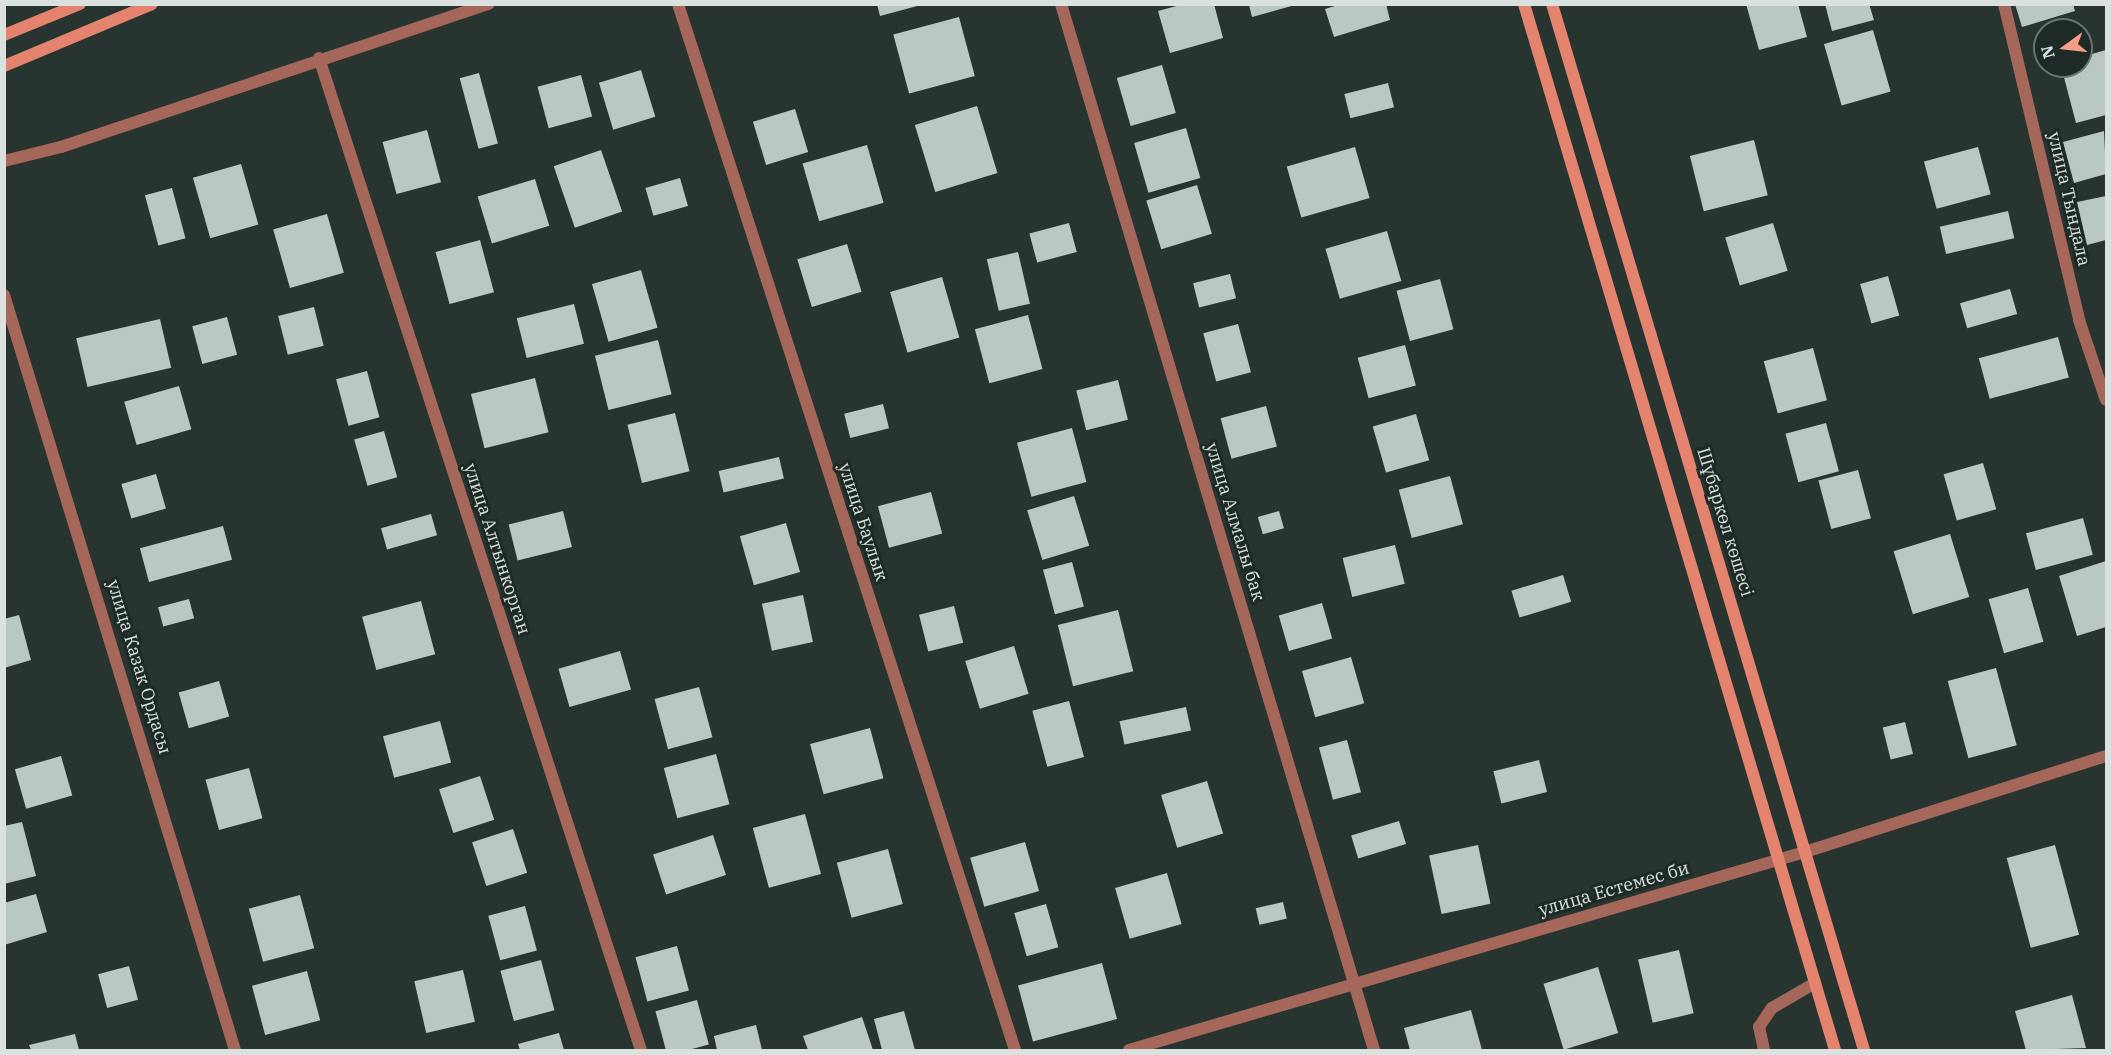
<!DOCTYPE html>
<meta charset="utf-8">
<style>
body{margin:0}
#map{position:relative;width:2111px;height:1055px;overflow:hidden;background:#283430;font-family:"IBM Plex Serif",serif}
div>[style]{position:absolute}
.building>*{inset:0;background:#b9c8c3;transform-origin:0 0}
.street>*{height:12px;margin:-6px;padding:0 6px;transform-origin:6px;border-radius:6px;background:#a4675a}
.secondary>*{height:12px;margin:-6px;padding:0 6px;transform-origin:6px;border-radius:6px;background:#e4846f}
span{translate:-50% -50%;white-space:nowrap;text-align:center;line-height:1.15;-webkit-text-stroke:6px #1e2a26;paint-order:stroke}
.street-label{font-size:18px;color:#dae1de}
.frame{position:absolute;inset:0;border:6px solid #dae1de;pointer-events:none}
.north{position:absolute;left:2033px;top:18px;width:60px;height:60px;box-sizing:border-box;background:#1e2a26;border:2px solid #697370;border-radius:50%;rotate:255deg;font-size:16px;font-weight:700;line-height:24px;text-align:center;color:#dae1de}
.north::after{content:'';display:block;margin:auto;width:21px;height:27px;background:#f49e8a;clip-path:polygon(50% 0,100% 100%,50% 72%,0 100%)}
</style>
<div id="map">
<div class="building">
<i style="clip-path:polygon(877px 4px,921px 4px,921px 5px,880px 16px)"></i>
<i style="clip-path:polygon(1184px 4px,1214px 4px,1223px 38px,1170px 53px,1158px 11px)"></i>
<i style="clip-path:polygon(1341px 4px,1386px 4px,1390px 20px,1334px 37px,1325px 9px)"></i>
<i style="clip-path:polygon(1746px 4px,1798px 4px,1807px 37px,1759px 50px)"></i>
<i style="clip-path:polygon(1825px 4px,1869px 4px,1874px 20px,1832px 31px)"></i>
<i style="clip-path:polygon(2015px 4px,2073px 4px,2075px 11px,2022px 27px)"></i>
<i style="clip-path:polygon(1249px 5px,1295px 5px,1252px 17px)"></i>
<i style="left:959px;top:17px;width:61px;height:68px;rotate:75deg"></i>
<i style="left:1873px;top:30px;width:64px;height:51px;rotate:74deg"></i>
<i style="clip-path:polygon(2106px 50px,2106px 115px,2076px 123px,2061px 66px,2081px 66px,2081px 57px)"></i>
<i style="left:1162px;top:65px;width:50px;height:47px;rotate:74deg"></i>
<i style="left:641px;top:70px;width:49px;height:44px;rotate:73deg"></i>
<i style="left:479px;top:73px;width:73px;height:20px;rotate:75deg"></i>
<i style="left:581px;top:75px;width:43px;height:45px;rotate:75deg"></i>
<i style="left:1388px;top:83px;width:25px;height:45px;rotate:76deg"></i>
<i style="left:977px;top:106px;width:70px;height:65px;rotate:73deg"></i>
<i style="left:795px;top:109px;width:45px;height:44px;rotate:73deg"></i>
<i style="left:1186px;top:128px;width:52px;height:54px;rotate:74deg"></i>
<i style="left:427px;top:130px;width:54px;height:46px;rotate:75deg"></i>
<i style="clip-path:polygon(2104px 131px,2106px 174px,2074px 183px,2063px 142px)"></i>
<i style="left:1754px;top:140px;width:57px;height:66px;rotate:76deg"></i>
<i style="left:867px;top:145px;width:60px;height:67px;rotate:74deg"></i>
<i style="left:1355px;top:147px;width:53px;height:71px;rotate:74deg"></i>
<i style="left:1978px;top:147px;width:49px;height:56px;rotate:75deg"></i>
<i style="left:601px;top:150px;width:65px;height:50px;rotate:71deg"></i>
<i style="left:241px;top:164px;width:63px;height:50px;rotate:74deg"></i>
<i style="left:680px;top:178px;width:29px;height:36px;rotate:74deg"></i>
<i style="left:535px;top:179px;width:49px;height:60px;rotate:73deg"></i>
<i style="left:1197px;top:185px;width:51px;height:53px;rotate:73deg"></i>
<i style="left:172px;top:188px;width:52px;height:28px;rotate:75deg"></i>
<i style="clip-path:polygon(2106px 196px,2106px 240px,2087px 245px,2077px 202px)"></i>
<i style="left:2008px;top:211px;width:28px;height:70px;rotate:77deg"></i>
<i style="left:327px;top:214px;width:61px;height:56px;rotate:74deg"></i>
<i style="left:1069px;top:223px;width:30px;height:41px;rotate:75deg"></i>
<i style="left:1773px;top:223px;width:50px;height:50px;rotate:73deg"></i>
<i style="left:1387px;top:231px;width:52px;height:64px;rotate:74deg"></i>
<i style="left:480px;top:240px;width:54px;height:46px;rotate:75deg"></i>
<i style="left:847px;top:244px;width:50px;height:52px;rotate:73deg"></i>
<i style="left:1018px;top:252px;width:53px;height:32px;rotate:77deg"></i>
<i style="left:641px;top:270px;width:60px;height:51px;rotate:74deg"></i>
<i style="left:1230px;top:274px;width:25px;height:38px;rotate:76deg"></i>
<i style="left:1888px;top:276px;width:41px;height:29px;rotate:74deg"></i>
<i style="left:942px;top:277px;width:63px;height:54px;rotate:74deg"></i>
<i style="left:1440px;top:279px;width:52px;height:45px;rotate:75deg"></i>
<i style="left:2010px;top:289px;width:26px;height:52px;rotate:74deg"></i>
<i style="left:574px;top:304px;width:41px;height:59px;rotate:76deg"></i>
<i style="left:314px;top:307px;width:40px;height:37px;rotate:76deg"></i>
<i style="left:1028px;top:315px;width:56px;height:55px;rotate:75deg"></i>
<i style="left:227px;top:317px;width:39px;height:36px;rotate:75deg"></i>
<i style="left:160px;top:319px;width:50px;height:86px;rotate:77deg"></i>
<i style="left:1238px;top:324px;width:50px;height:36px;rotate:75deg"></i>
<i style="left:2058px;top:337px;width:42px;height:82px;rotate:75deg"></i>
<i style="left:658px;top:340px;width:56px;height:65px;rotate:76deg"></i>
<i style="left:1405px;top:345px;width:42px;height:49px;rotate:75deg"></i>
<i style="left:1813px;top:348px;width:54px;height:51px;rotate:75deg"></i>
<i style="left:367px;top:371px;width:48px;height:32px;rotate:75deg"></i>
<i style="left:535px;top:378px;width:56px;height:66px;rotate:76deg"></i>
<i style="left:1118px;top:380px;width:41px;height:43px;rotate:76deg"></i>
<i style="left:179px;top:386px;width:45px;height:57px;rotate:74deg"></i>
<i style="left:883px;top:404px;width:25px;height:40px;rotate:76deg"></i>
<i style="left:1266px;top:406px;width:42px;height:47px;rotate:75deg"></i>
<i style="left:675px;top:413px;width:60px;height:49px;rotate:76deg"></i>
<i style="left:1416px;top:414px;width:48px;height:45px;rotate:74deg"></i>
<i style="left:1826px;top:423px;width:50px;height:42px;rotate:75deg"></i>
<i style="left:1072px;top:428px;width:56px;height:57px;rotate:75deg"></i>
<i style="left:384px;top:431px;width:48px;height:31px;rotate:74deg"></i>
<i style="left:779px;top:457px;width:22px;height:62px;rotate:77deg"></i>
<i style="left:1983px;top:463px;width:48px;height:41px;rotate:74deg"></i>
<i style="left:1858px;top:470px;width:50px;height:41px;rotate:75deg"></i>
<i style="left:156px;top:474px;width:36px;height:36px;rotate:74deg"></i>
<i style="left:1450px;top:476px;width:50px;height:53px;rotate:75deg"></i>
<i style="left:931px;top:492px;width:43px;height:55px;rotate:75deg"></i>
<i style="left:1074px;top:496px;width:52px;height:49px;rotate:73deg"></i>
<i style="left:563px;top:511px;width:37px;height:56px;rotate:76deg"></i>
<i style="left:1279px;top:511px;width:18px;height:22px;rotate:74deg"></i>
<i style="left:431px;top:514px;width:22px;height:52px;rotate:74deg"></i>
<i style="left:2083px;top:518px;width:38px;height:59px;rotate:75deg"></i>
<i style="left:786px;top:523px;width:51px;height:48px;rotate:74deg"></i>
<i style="left:223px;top:526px;width:35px;height:86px;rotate:75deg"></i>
<i style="left:1950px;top:534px;width:66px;height:59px;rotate:73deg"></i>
<i style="left:1395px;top:545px;width:40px;height:54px;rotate:76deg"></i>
<i style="clip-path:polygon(2106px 561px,2106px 627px,2077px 636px,2059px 576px)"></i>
<i style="left:1072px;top:562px;width:46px;height:30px;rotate:75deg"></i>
<i style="left:1563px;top:575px;width:28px;height:54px;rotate:73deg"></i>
<i style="left:2028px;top:588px;width:56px;height:41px;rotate:74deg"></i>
<i style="left:803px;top:595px;width:48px;height:42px;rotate:78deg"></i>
<i style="left:189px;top:599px;width:20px;height:32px;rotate:75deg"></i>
<i style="left:421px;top:601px;width:55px;height:61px;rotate:75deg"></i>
<i style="left:1322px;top:603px;width:37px;height:45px;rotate:74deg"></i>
<i style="left:954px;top:606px;width:38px;height:36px;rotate:76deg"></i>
<i style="left:1118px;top:610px;width:63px;height:62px;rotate:76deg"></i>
<i style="clip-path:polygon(19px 615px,31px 660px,4px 668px,4px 619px)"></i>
<i style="left:1014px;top:646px;width:50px;height:51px;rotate:73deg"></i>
<i style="left:620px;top:651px;width:40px;height:64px;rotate:74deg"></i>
<i style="left:1351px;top:657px;width:48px;height:51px;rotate:74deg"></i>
<i style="left:1996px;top:668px;width:80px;height:50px;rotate:75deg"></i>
<i style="left:219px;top:681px;width:37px;height:42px;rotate:74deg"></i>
<i style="left:699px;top:687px;width:52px;height:46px;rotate:75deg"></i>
<i style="left:1069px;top:701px;width:58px;height:38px;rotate:75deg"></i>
<i style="left:1186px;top:707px;width:24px;height:68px;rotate:78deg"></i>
<i style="left:440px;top:721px;width:43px;height:59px;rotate:75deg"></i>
<i style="left:1905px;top:722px;width:33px;height:23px;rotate:76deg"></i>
<i style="left:870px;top:728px;width:52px;height:62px;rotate:75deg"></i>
<i style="left:1347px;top:740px;width:54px;height:29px;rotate:75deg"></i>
<i style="left:716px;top:754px;width:52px;height:54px;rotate:75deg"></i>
<i style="left:61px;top:756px;width:41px;height:48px;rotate:74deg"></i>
<i style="left:1539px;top:760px;width:33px;height:47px;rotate:76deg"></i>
<i style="left:249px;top:768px;width:52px;height:45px;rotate:75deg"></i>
<i style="left:480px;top:776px;width:46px;height:43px;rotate:72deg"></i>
<i style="left:1207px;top:781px;width:55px;height:48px;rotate:73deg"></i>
<i style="left:805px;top:814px;width:62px;height:54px;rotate:75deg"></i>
<i style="left:1399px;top:821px;width:24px;height:50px;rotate:73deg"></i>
<i style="clip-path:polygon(22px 822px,36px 876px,4px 884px,4px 826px)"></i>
<i style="left:513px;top:829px;width:46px;height:43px;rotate:72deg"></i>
<i style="left:713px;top:835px;width:42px;height:63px;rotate:72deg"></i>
<i style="left:1025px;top:842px;width:51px;height:57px;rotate:74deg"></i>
<i style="left:1478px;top:845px;width:60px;height:50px;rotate:78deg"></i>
<i style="left:2055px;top:845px;width:93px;height:50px;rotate:75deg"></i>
<i style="left:888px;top:849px;width:57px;height:53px;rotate:75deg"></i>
<i style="left:1167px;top:873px;width:53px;height:54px;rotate:74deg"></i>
<i style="clip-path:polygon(36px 894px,47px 932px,4px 945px,4px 903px)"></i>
<i style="left:300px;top:895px;width:55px;height:53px;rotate:75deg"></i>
<i style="left:1283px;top:902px;width:17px;height:28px;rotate:77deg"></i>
<i style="left:1046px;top:904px;width:45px;height:33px;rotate:74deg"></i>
<i style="left:525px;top:906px;width:46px;height:38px;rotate:75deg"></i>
<i style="left:677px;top:946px;width:46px;height:43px;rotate:75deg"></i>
<i style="left:1679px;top:950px;width:65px;height:42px;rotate:77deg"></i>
<i style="left:541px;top:960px;width:52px;height:42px;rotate:75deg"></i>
<i style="left:1102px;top:963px;width:58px;height:87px;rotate:75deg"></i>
<i style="left:129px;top:966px;width:35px;height:32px;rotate:75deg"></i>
<i style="left:1598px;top:967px;width:69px;height:57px;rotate:73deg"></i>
<i style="left:463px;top:970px;width:53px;height:50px;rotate:77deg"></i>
<i style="left:307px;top:971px;width:51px;height:57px;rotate:75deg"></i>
<i style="clip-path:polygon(2072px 995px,2086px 1048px,2026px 1050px,2015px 1011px)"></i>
<i style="left:697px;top:1000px;width:46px;height:43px;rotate:75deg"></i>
<i style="clip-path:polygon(1471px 1010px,1482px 1050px,1410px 1050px,1404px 1028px)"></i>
<i style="clip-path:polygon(904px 1011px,915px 1050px,882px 1050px,874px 1019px)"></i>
<i style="clip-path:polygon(862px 1017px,873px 1050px,808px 1050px,803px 1036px)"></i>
<i style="clip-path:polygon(756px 1025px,762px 1050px,717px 1050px,714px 1036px)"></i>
<i style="clip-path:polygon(559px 1033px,564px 1050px,520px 1050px,518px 1044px)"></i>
<i style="clip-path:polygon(75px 1034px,79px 1050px,31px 1050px,29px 1045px)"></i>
</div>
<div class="street">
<i style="left:678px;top:4px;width:1099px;rotate:72.14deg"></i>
<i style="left:1061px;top:4px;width:1092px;rotate:73.34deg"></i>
<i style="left:2004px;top:4px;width:325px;rotate:76.6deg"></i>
<i style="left:2079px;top:320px;width:84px;rotate:71.4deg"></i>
<i style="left:319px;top:58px;width:1043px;rotate:72.02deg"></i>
<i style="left:4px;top:161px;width:59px;rotate:-13.8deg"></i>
<i style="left:61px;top:147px;width:451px;rotate:-18.5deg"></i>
<i style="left:4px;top:295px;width:790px;rotate:72.99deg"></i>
<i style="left:1129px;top:1050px;width:704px;rotate:-16.33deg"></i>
<i style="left:1805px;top:852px;width:316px;rotate:-17.7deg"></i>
<i style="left:1764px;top:1050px;width:24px;rotate:-102deg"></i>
<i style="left:1759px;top:1027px;width:23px;rotate:-56deg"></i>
<i style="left:1772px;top:1008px;width:50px;rotate:-30.2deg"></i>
</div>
<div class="secondary">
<i style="left:1524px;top:4px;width:1091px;rotate:73.44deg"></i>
<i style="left:1552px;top:4px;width:1092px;rotate:73.39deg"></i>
<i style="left:4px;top:35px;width:82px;rotate:-22.2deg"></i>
<i style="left:4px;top:66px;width:160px;rotate:-22.7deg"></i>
</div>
<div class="street-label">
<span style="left:2069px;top:199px;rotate:77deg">улица Тындала</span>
<span style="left:863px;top:522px;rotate:72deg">улица Баулык</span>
<span style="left:1235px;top:522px;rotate:73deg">улица Алмалы бак</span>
<span style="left:1725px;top:522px;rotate:73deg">Шұбаркөл көшесі</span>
<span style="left:497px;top:549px;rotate:72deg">улица Алтынкорган</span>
<span style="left:139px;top:667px;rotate:73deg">улица Казак Ордасы</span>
<span style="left:1614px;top:889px;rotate:-16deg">улица Естемес би</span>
</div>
<div class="frame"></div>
<div class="north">N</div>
</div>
